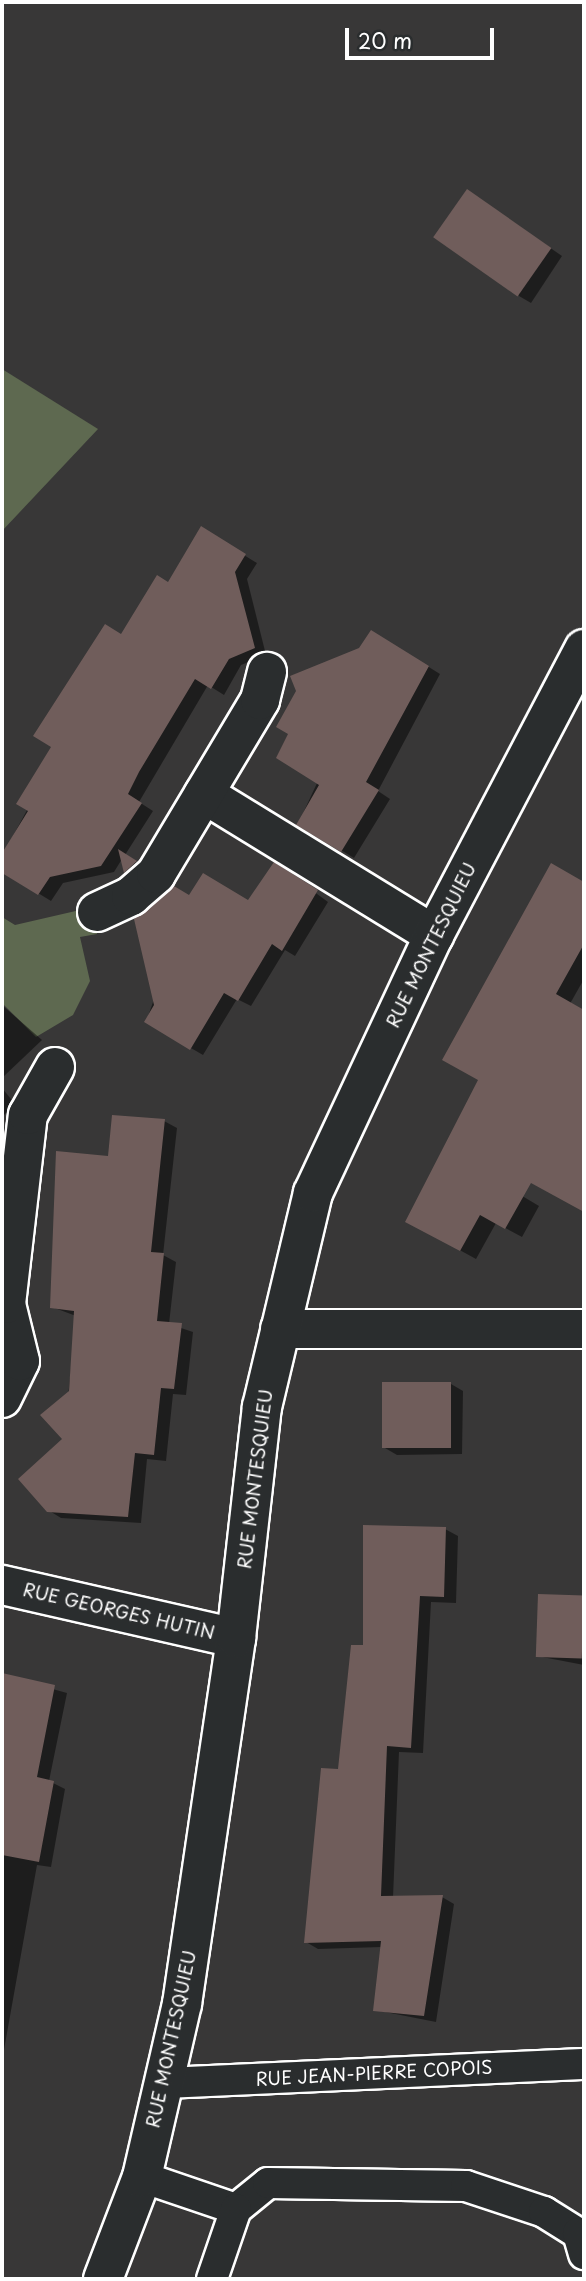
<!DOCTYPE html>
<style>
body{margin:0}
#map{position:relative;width:586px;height:2281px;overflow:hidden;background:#383737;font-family:"Playpen Sans",sans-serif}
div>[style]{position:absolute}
.green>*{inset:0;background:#5e6950}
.shadow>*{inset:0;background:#0007}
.building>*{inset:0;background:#705d5b;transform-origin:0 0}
.roads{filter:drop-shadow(2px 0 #fff) drop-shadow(-2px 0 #fff) drop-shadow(0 2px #fff) drop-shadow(0 -2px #fff)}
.service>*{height:30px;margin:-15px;padding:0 15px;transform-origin:15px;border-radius:15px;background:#2a2d2e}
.minor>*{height:38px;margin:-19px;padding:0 19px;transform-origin:19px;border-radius:19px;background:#2a2d2e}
span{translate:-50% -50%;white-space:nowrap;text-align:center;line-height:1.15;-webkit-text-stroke:5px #2a2d2e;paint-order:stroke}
.street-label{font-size:18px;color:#fff}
.frame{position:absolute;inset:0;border:4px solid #fff;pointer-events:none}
.scale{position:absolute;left:345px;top:28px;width:149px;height:32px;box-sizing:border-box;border:4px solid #fff;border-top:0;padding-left:9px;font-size:21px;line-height:24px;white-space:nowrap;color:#fff;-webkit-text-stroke:5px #2a2d2e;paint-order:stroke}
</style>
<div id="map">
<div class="green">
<i style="clip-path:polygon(2px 369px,98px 429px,2px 531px)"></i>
<i style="clip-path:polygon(93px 907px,97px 934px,80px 937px,90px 981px,73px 1015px,36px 1037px,2px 1003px,2px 917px,15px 925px)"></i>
</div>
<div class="shadow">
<i style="clip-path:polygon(468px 191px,562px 256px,531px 303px,519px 296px)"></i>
<i style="clip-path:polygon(213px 536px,257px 563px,247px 579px,266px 655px,241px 665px,224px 695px,208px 685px,139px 802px,153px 811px,125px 855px,148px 869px,137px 879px,125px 872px,122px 859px,114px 872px,63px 883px,51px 901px,2px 871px,2px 856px,122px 636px)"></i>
<i style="clip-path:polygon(384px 639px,440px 674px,378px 791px,390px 799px,354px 858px,298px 824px)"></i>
<i style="clip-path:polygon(552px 866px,584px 884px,584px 979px,516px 1099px)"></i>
<i style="clip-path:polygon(287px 872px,328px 902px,295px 956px,285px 950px,251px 1006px,237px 999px,203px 1055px,146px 1022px,190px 897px,249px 902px)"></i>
<i style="clip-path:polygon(2px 1005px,42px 1040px,2px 1078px)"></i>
<i style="clip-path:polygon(584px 1086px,584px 1211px,526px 1179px)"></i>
<i style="clip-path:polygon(2px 1088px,15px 1104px,2px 1117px)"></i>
<i style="clip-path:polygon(164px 1121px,177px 1128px,163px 1255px,176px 1262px,169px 1324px,193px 1332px,186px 1395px,173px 1394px,166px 1461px,147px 1459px,141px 1523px,61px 1518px,48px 1510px,64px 1439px,76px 1316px,52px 1307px,109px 1158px)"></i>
<i style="clip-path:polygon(444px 1149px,539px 1206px,522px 1237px,496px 1223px,476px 1259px,423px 1230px)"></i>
<i style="clip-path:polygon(451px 1384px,463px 1391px,462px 1454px,397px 1455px,385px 1448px)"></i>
<i style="clip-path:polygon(445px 1529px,458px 1536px,456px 1603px,431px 1602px,423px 1753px,399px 1752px,393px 1898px,442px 1897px,454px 1904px,436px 2022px,375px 2010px,382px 1947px,318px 1949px,306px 1942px,364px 1647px)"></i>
<i style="clip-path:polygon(540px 1596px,584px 1598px,584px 1665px,537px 1656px)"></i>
<i style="clip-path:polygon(2px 1675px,67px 1693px,49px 1781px,65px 1789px,51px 1867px,37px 1865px,2px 2061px)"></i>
</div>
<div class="building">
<i style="left:467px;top:189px;width:103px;height:59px;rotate:35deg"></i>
<i style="clip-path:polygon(201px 526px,246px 554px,235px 572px,255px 648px,229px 659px,211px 689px,195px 679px,139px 772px,128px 794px,142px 803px,101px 866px,50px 877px,38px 895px,2px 873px,2px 853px,28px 811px,16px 804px,51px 747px,33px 736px,105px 624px,121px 634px,157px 575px,168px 582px)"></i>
<i style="clip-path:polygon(371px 630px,429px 666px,366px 782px,379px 790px,341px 852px,296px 825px,319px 785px,276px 758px,288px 734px,276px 727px,296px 691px,290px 676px,359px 648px)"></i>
<i style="clip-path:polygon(118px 849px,137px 861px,124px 873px)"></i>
<i style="clip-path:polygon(274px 862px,318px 890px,282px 951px,272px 944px,238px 1001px,224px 993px,190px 1050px,144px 1022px,154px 1005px,134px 919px,174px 886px,189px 895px,203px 873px,248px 900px)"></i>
<i style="clip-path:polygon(551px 863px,584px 882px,584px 944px,556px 994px,584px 1010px,584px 1212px,531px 1183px,505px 1229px,480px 1215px,460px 1251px,405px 1222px,478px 1080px,442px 1060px)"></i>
<i style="clip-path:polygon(112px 1115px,165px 1119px,151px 1252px,164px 1253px,157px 1321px,182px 1323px,174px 1389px,161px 1388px,154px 1455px,135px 1453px,128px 1517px,47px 1512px,18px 1479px,62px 1439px,40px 1415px,69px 1391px,74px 1311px,50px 1308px,56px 1151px,108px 1156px)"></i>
<i style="left:451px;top:1382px;width:66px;height:69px;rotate:90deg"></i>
<i style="clip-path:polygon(363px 1525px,446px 1527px,444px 1597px,420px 1596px,411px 1748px,387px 1746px,381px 1896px,443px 1895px,424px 2016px,373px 2011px,381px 1941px,304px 1943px,321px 1768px,338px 1769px,351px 1645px,363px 1645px)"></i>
<i style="left:538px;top:1594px;width:46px;height:63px;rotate:2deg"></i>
<i style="clip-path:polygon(2px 1673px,55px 1685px,37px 1777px,54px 1781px,39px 1862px,2px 1855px)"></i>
</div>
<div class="roads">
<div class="service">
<i style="left:164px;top:2083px;width:420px;rotate:-2.6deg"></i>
<i style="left:142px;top:2177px;width:99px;rotate:18.8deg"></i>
<i style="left:236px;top:2209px;width:41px;rotate:-39.1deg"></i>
<i style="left:268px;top:2183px;width:198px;rotate:0.9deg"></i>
<i style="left:466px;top:2186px;width:82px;rotate:18.4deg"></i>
<i style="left:544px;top:2212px;width:40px;rotate:32deg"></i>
<i style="left:578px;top:2233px;width:22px;rotate:74deg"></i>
<i style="left:212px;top:2279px;width:74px;rotate:-71.1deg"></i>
</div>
<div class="minor">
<i style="left:204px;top:794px;width:270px;rotate:31.5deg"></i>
<i style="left:97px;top:912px;width:38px;rotate:-25deg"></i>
<i style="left:131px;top:896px;width:33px;rotate:-41deg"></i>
<i style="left:156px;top:874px;width:203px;rotate:-59.1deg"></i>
<i style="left:260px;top:700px;width:29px;rotate:-76deg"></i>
<i style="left:280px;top:1329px;width:304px"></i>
<i style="left:2px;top:1398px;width:41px;rotate:-64.1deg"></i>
<i style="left:20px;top:1361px;width:59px;rotate:-103.8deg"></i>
<i style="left:6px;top:1304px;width:190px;rotate:-83.4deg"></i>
<i style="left:28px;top:1115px;width:55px;rotate:-60.6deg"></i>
<i style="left:2px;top:1585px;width:240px;rotate:12.8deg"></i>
<i style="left:103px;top:2279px;width:109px;rotate:-69.1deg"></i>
<i style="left:142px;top:2177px;width:178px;rotate:-77deg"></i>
<i style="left:182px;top:2004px;width:370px;rotate:-81.6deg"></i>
<i style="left:236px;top:1638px;width:232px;rotate:-83.6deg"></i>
<i style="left:262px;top:1407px;width:220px;rotate:-76.6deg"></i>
<i style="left:313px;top:1193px;width:285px;rotate:-64.9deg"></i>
<i style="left:434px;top:935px;width:323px;rotate:-62.3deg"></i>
</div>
</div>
<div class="street-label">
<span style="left:431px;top:945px;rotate:-64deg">RUE MONTESQUIEU</span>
<span style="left:255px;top:1479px;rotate:-83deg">RUE MONTESQUIEU</span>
<span style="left:119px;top:1611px;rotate:13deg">RUE GEORGES HUTIN</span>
<span style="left:171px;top:2039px;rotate:-78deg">RUE MONTESQUIEU</span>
<span style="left:374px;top:2073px;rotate:-3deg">RUE JEAN-PIERRE COPOIS</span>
</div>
<div class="frame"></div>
<div class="scale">20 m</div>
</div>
